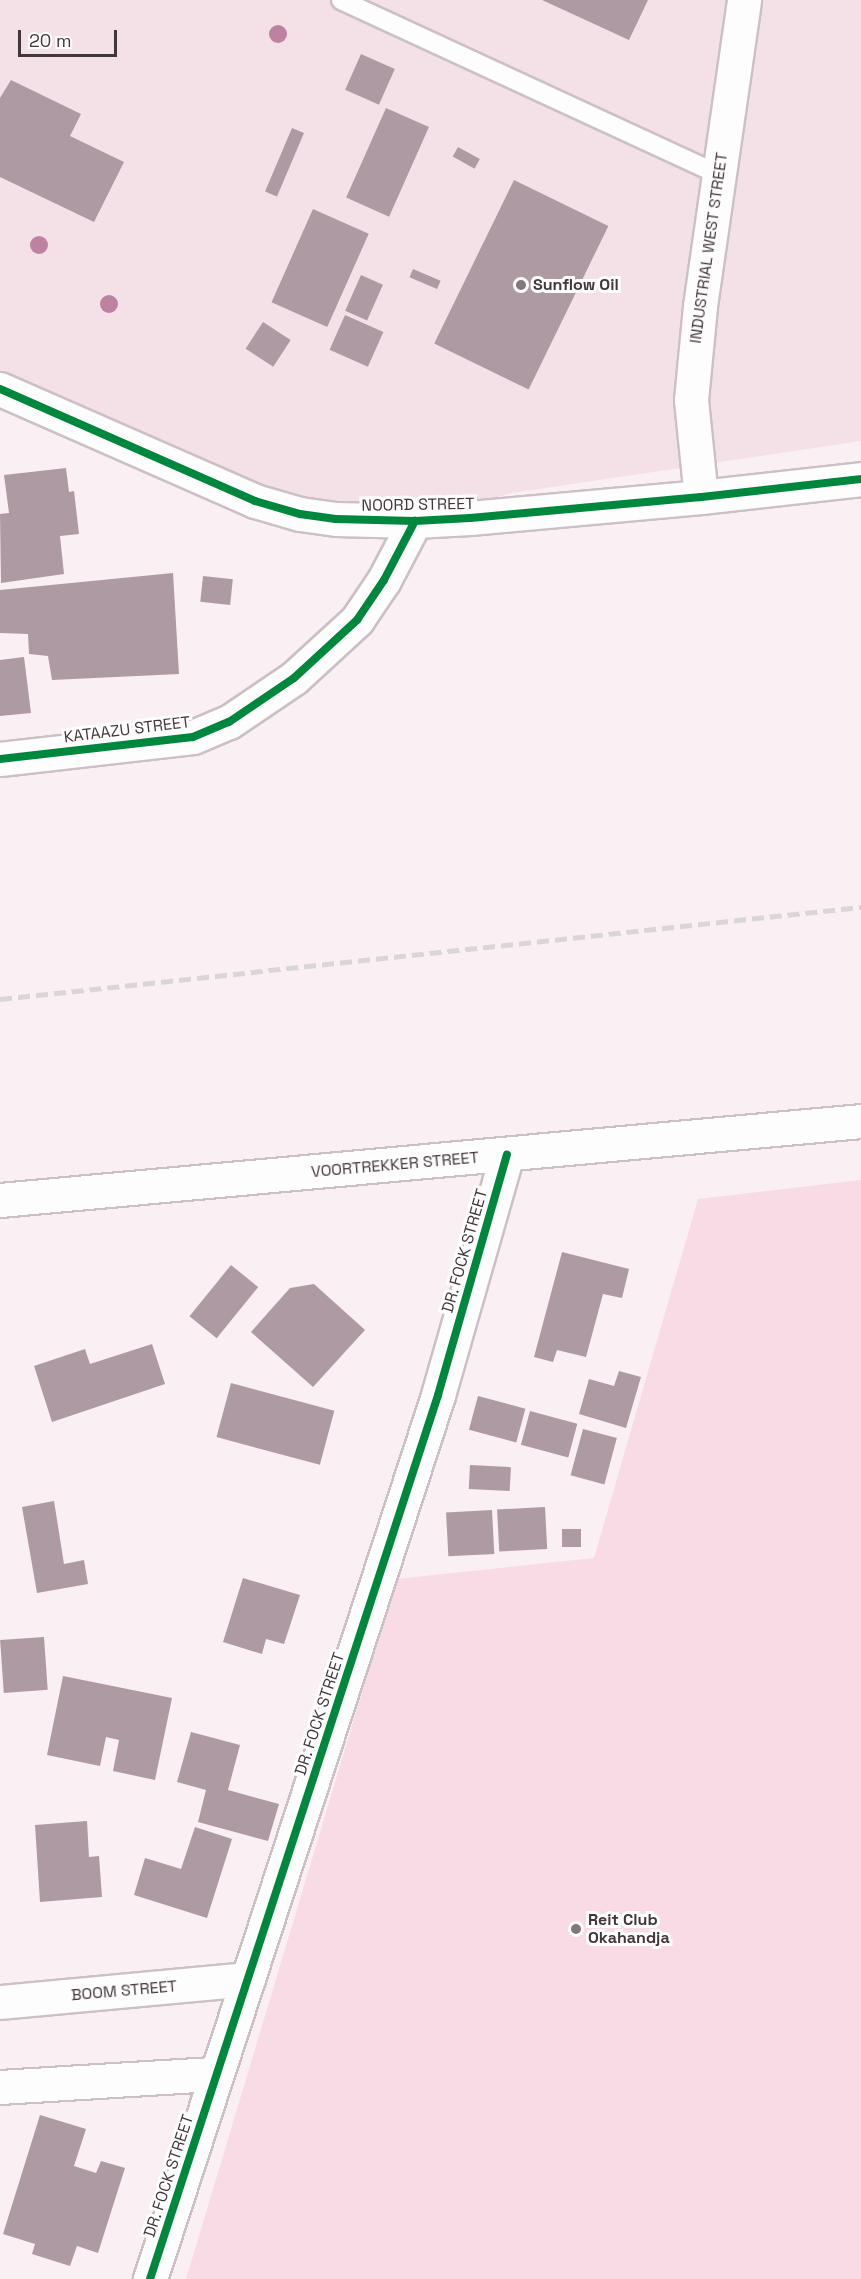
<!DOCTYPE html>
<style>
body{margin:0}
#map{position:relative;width:861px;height:2279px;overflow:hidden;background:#faeff3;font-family:"Space Grotesk",sans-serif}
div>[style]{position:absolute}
.built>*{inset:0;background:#f4e1e8}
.green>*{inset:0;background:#f9dbe6}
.building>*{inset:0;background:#ae9aa3;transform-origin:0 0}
.roads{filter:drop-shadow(2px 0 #cbc0c5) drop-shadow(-2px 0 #cbc0c5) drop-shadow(0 2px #cbc0c5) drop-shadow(0 -2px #cbc0c5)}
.service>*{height:18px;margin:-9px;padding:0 9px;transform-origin:9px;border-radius:9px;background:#fefdfd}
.minor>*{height:33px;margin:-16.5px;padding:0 16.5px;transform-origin:16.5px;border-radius:16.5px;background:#fefdfd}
.secondary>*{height:33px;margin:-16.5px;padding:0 16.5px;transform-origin:16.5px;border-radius:16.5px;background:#fefdfd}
.rail>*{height:4.5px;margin-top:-2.25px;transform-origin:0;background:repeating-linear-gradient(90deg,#d9d6d7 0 12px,transparent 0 18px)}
.cycleway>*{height:8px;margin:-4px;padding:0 4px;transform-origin:4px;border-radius:4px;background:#00873e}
.trees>*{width:18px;height:18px;margin:-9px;border-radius:50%;background:#be82a1}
.dots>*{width:16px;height:16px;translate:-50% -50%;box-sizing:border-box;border:3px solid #fefefe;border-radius:50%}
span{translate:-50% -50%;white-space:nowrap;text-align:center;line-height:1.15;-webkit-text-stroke:6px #fefefe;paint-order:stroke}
.street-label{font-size:16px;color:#43363b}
.poi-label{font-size:16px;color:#43363b;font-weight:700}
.left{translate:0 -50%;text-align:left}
.scale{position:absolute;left:18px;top:30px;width:99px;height:27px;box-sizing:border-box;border:3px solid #43363b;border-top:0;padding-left:8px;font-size:18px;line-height:21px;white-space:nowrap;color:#43363b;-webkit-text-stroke:4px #fefefe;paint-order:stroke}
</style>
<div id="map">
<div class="built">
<i style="clip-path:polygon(0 0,861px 0,861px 441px,512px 493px,415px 521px,336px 519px,0 385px)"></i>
</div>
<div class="green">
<i style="clip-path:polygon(861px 1180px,861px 2279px,186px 2279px,396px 1579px,594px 1558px,698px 1199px)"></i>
</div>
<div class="building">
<i style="clip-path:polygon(542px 0,648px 0,629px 40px)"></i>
<i style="left:361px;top:54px;width:37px;height:39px;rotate:24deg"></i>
<i style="clip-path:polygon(11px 80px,81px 114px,70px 136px,124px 162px,94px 222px,0 177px,0 98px)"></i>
<i style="left:386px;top:108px;width:47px;height:98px;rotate:24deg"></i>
<i style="left:292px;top:128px;width:13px;height:69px;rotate:23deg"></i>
<i style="left:458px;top:147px;width:25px;height:11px;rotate:29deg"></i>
<i style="left:514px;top:180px;width:105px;height:182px;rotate:26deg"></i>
<i style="left:313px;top:209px;width:61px;height:102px;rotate:24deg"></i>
<i style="left:413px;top:269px;width:30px;height:9px;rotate:23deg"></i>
<i style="left:361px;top:275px;width:24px;height:39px;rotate:24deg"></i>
<i style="left:345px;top:315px;width:42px;height:38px;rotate:24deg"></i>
<i style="left:263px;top:322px;width:33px;height:32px;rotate:33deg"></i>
<i style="clip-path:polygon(66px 468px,69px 492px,74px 491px,79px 534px,60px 536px,64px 574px,1px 583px,0 514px,9px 513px,4px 475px)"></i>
<i style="clip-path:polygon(173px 573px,179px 674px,52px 680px,48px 656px,29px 654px,28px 634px,0 633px,0 590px)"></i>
<i style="left:203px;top:576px;width:30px;height:26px;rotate:6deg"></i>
<i style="clip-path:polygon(24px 657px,31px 713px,0 716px,0 660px)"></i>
<i style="clip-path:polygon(562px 1252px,629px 1269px,622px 1298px,603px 1294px,586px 1357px,557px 1350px,553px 1362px,534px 1357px)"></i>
<i style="left:231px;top:1265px;width:35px;height:66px;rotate:39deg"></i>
<i style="clip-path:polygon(314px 1284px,365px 1330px,313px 1387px,251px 1332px,290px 1288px)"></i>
<i style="clip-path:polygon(152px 1344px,165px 1384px,52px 1422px,34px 1366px,85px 1349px,90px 1364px)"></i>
<i style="clip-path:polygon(619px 1371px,641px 1377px,626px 1428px,579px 1414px,589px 1379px,614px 1386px)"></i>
<i style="left:231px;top:1383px;width:107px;height:56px;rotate:15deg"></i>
<i style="left:478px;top:1396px;width:49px;height:35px;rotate:15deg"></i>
<i style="left:530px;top:1411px;width:49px;height:35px;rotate:15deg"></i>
<i style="left:583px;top:1429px;width:35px;height:48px;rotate:15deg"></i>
<i style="left:470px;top:1465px;width:41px;height:24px;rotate:3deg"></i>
<i style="clip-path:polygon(54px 1501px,64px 1564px,84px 1560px,88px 1584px,37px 1593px,22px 1507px)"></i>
<i style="left:545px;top:1507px;width:42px;height:48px;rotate:87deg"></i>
<i style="left:492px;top:1510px;width:44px;height:46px;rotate:87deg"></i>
<i style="left:562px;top:1529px;width:19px;height:18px"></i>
<i style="clip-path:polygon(243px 1578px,300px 1595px,284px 1644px,266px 1639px,262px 1654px,223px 1642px)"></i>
<i style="left:44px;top:1637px;width:53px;height:44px;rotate:86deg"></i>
<i style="clip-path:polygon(63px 1676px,172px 1698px,155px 1780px,113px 1771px,119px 1740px,106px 1737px,100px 1766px,47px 1755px)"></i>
<i style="clip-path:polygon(191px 1732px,240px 1745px,228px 1790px,279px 1804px,268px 1841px,198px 1822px,206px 1790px,177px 1782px)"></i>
<i style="clip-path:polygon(87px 1821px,89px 1857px,99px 1856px,102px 1897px,40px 1902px,35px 1825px)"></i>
<i style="clip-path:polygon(195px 1827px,232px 1839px,207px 1918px,134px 1895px,145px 1858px,181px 1869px)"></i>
<i style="clip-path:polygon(40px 2115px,86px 2129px,74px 2166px,96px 2173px,101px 2161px,125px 2168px,98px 2253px,77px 2246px,70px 2266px,32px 2254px,35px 2244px,3px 2234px)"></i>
</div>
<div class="roads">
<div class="service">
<i style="left:341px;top:0;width:417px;rotate:24.8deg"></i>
</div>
<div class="minor">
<i style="left:0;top:389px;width:279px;rotate:23.7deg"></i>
<i style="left:255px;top:501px;width:47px;rotate:16.1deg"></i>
<i style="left:300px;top:514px;width:36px;rotate:8deg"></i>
<i style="left:336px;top:519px;width:79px;rotate:1.5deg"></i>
<i style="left:415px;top:521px;width:55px;rotate:-3.1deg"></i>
<i style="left:470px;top:518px;width:232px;rotate:-5.2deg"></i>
<i style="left:701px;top:497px;width:161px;rotate:-6.4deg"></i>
<i style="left:701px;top:497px;width:98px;rotate:-95.9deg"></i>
<i style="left:691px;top:400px;width:94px;rotate:-84.5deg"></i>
<i style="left:700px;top:306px;width:309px;rotate:-81.8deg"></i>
<i style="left:0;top:759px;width:194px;rotate:-6.5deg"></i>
<i style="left:193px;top:737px;width:39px;rotate:-23deg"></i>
<i style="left:229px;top:722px;width:78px;rotate:-34.1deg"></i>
<i style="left:294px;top:678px;width:86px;rotate:-42.6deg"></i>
<i style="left:357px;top:620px;width:48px;rotate:-56deg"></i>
<i style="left:384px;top:580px;width:67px;rotate:-62.3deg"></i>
<i style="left:0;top:2002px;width:249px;rotate:-5.3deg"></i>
<i style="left:0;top:2087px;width:215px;rotate:-3.5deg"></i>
<i style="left:150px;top:2279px;width:930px;rotate:-71.95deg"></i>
<i style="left:438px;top:1395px;width:250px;rotate:-74deg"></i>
</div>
<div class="secondary">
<i style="left:0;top:1200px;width:865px;rotate:-5.24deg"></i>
</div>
</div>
<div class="rail">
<i style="left:0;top:999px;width:866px;rotate:-6.1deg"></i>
</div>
<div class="cycleway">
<i style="left:0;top:389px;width:279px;rotate:23.7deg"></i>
<i style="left:255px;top:501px;width:47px;rotate:16.1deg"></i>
<i style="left:300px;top:514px;width:36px;rotate:8deg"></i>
<i style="left:336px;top:519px;width:79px;rotate:1.5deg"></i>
<i style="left:415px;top:521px;width:55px;rotate:-3.1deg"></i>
<i style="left:470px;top:518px;width:232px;rotate:-5.2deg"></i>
<i style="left:701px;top:497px;width:161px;rotate:-6.4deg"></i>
<i style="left:0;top:759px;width:194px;rotate:-6.5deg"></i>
<i style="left:193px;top:737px;width:39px;rotate:-23deg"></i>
<i style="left:229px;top:722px;width:78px;rotate:-34.1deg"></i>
<i style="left:294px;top:678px;width:86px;rotate:-42.6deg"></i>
<i style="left:357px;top:620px;width:48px;rotate:-56deg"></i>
<i style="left:384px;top:580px;width:67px;rotate:-62.3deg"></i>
<i style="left:150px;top:2279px;width:930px;rotate:-71.95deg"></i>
<i style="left:438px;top:1395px;width:250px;rotate:-74deg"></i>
</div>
<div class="trees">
<i style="left:278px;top:34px"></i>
<i style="left:39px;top:245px"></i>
<i style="left:109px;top:304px"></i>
</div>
<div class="dots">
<i style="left:521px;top:285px;background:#83777b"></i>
<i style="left:576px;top:1929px;background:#83777b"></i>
</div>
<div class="street-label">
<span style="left:709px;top:248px;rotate:-82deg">INDUSTRIAL WEST STREET</span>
<span style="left:418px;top:505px;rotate:-1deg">NOORD STREET</span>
<span style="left:127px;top:730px;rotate:-7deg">KATAAZU STREET</span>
<span style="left:395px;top:1165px;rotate:-5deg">VOORTREKKER STREET</span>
<span style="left:465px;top:1251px;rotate:-74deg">DR. FOCK STREET</span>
<span style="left:320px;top:1714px;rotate:-72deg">DR. FOCK STREET</span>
<span style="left:124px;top:1991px;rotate:-5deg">BOOM STREET</span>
<span style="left:169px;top:2176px;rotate:-72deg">DR. FOCK STREET</span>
</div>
<div class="poi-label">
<span class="left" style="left:533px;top:285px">Sunflow Oil</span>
<span class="left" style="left:588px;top:1929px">Reit Club<br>Okahandja</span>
</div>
<div class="scale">20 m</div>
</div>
